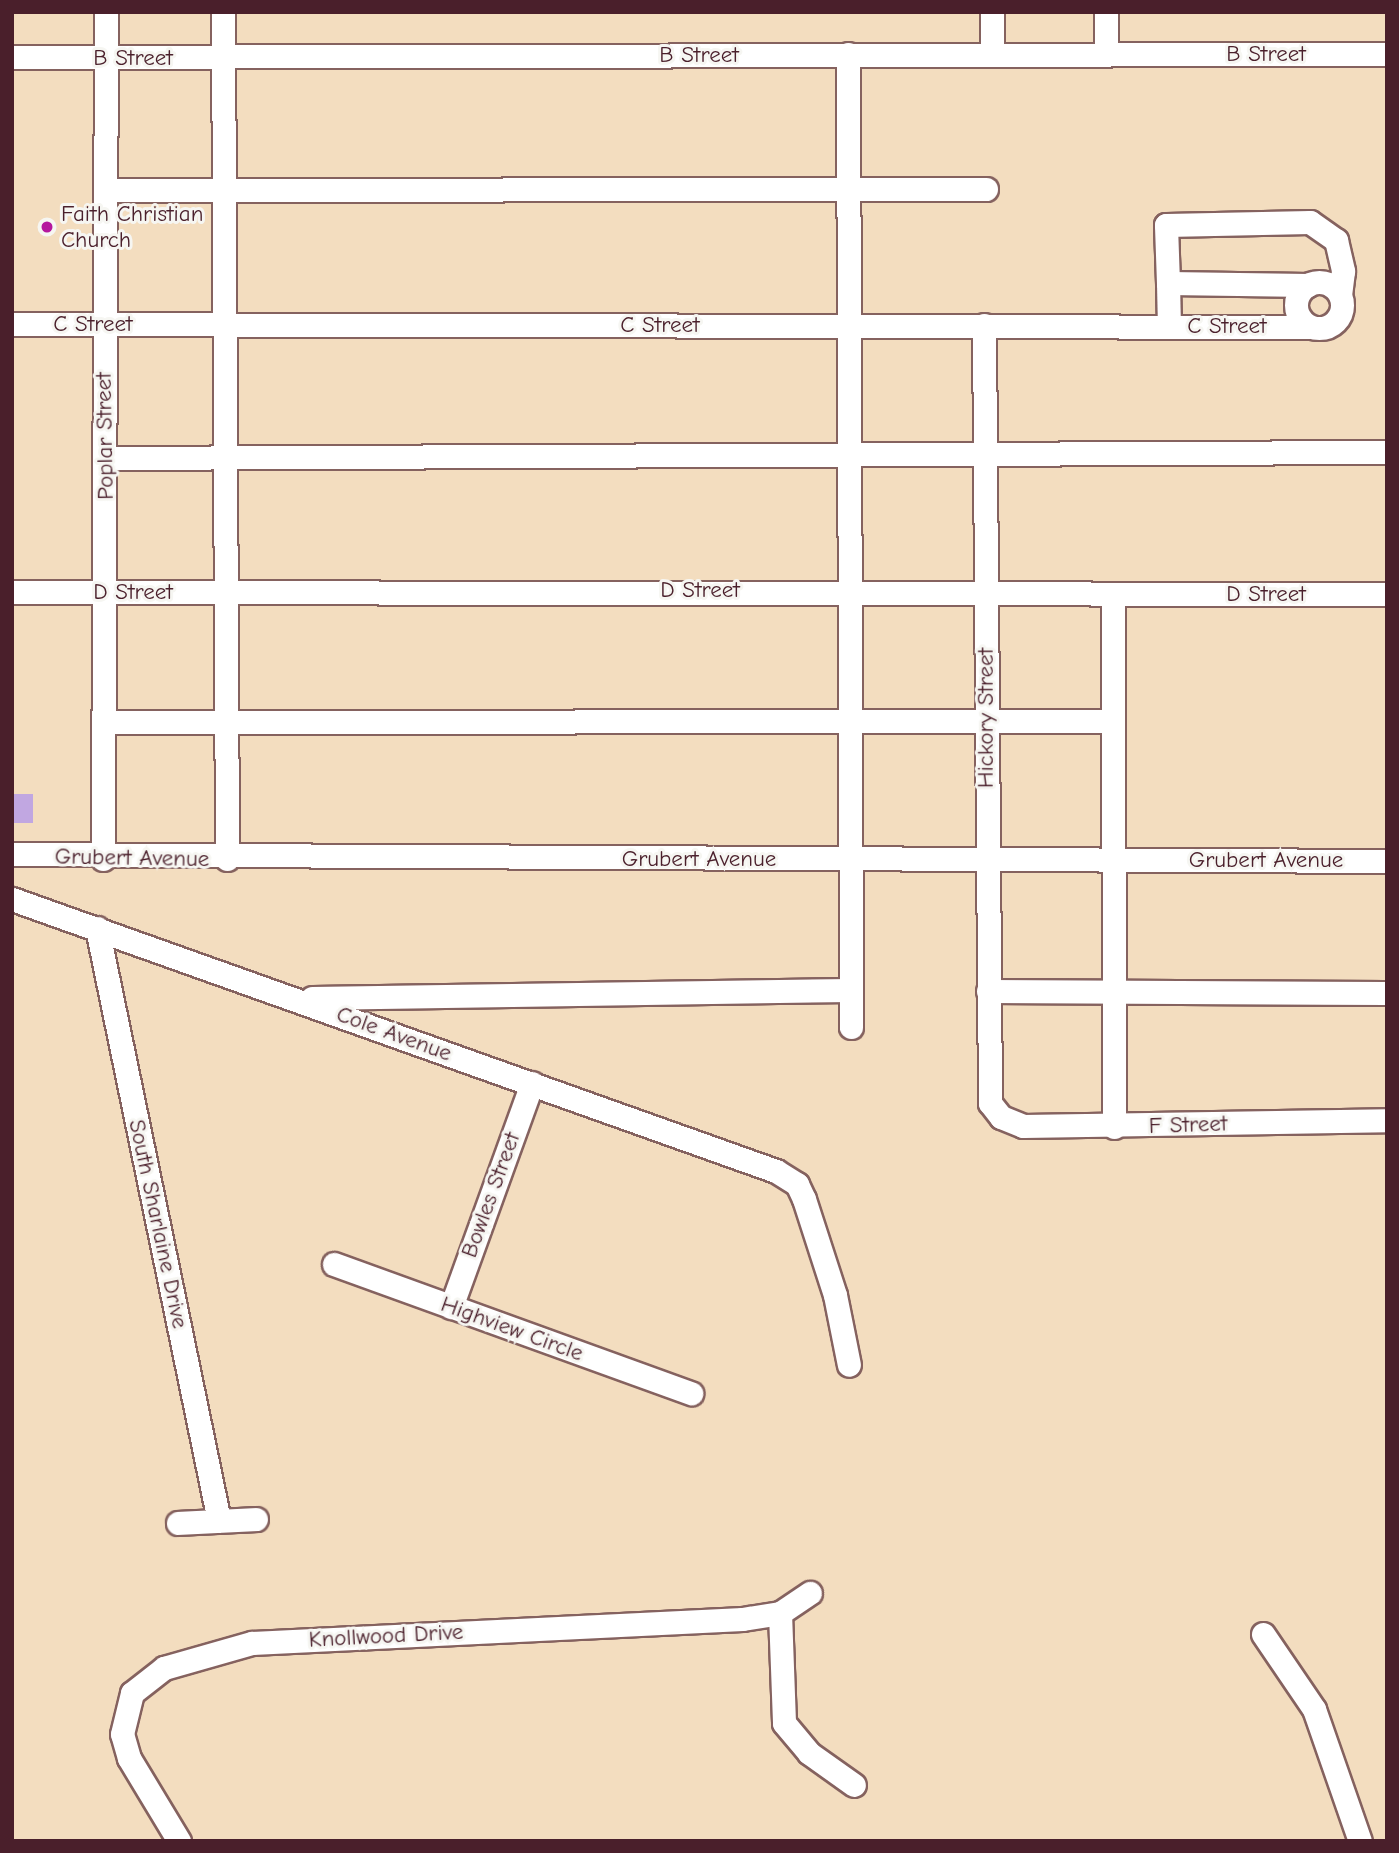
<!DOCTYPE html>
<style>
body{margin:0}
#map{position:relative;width:1399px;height:1853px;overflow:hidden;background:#f3ddbf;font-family:"Comic Neue",sans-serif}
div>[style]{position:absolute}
.building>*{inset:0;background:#c1a7e1;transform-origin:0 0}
.roads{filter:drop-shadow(2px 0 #85625f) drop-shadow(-2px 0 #85625f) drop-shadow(0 2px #85625f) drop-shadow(0 -2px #85625f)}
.minor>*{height:23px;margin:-11.5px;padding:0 11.5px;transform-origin:11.5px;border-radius:11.5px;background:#fff}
.minor>.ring{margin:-11.5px;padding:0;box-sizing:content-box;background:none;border:23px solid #fff;border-radius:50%}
.dots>*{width:19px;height:19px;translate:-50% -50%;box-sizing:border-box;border:4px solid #f6f6f2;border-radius:50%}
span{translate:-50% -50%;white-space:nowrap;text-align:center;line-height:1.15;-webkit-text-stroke:6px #f6f6f2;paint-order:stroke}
.street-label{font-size:23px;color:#4a1f2b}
.poi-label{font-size:23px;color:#4a1f2b}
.left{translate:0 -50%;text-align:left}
.frame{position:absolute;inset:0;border:14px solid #4a1f2b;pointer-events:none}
</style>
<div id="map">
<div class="building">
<i style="left:12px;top:794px;width:21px;height:29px"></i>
</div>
<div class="roads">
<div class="minor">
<i style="left:223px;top:12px;width:847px;rotate:89.73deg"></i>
<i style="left:992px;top:12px;width:41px;rotate:90deg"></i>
<i style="left:1106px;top:53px;width:41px;rotate:-90deg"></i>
<i style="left:848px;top:54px;width:973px;rotate:89.82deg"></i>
<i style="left:12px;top:57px;width:1375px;rotate:-0.13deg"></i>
<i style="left:105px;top:190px;width:881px;rotate:-0.07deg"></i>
<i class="ring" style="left:1296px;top:282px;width:23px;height:23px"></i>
<i style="left:1168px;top:283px;width:43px;rotate:88.7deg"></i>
<i style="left:1308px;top:285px;width:140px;rotate:-179.2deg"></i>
<i style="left:1168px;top:283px;width:58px;rotate:-92deg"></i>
<i style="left:1166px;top:225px;width:144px;rotate:-1.2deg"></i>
<i style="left:1310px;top:222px;width:32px;rotate:35deg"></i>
<i style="left:1336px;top:240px;width:32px;rotate:77deg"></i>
<i style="left:1343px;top:271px;width:24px;rotate:97deg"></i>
<i style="left:12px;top:324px;width:1295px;rotate:0.13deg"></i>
<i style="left:984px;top:325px;width:778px;rotate:89.56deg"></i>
<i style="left:990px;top:1103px;width:18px;rotate:52deg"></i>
<i style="left:1001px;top:1117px;width:24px;rotate:22deg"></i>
<i style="left:1023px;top:1126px;width:364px;rotate:-0.9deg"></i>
<i style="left:106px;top:458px;width:1281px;rotate:-0.27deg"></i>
<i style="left:12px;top:592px;width:1375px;rotate:0.08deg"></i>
<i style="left:1113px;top:595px;width:532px;rotate:89.89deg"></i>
<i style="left:105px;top:722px;width:1007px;rotate:-0.06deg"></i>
<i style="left:12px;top:854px;width:1375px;rotate:0.29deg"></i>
<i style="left:103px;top:859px;width:847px;rotate:-89.8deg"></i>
<i style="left:12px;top:899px;width:811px;rotate:19.6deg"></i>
<i style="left:776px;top:1171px;width:25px;rotate:32deg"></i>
<i style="left:797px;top:1184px;width:17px;rotate:65deg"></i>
<i style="left:804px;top:1199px;width:101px;rotate:72.1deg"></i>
<i style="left:835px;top:1295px;width:71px;rotate:78.7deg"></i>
<i style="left:97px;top:928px;width:605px;rotate:78.37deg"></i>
<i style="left:988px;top:991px;width:399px;rotate:0.3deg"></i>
<i style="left:312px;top:998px;width:539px;rotate:-0.85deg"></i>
<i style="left:334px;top:1264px;width:380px;rotate:19.9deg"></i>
<i style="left:451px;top:1307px;width:238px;rotate:-70.1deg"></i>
<i style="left:178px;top:1523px;width:78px;rotate:-2.9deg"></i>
<i style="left:780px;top:1613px;width:110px;rotate:87.9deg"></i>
<i style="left:784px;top:1723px;width:39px;rotate:50deg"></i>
<i style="left:809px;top:1753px;width:55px;rotate:35.4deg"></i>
<i style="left:1263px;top:1634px;width:91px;rotate:55.8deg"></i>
<i style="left:1314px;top:1709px;width:140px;rotate:70.8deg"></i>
<i style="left:179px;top:1841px;width:97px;rotate:-121.1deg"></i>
<i style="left:129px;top:1758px;width:25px;rotate:-106deg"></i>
<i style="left:122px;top:1734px;width:42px;rotate:-76.3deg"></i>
<i style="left:132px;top:1693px;width:41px;rotate:-38deg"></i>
<i style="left:164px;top:1668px;width:91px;rotate:-15.9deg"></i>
<i style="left:252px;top:1643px;width:491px;rotate:-2.8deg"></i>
<i style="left:742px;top:1619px;width:38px;rotate:-9deg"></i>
<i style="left:780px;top:1613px;width:36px;rotate:-34deg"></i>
</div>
</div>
<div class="dots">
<i style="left:47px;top:227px;background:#b5179e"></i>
</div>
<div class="street-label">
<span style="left:1266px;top:54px">B Street</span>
<span style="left:699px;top:55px">B Street</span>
<span style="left:133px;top:58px">B Street</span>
<span style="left:93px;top:324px">C Street</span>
<span style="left:660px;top:325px">C Street</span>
<span style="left:1227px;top:326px">C Street</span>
<span style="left:105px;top:436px;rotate:-91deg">Poplar Street</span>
<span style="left:700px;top:590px">D Street</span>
<span style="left:133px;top:592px">D Street</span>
<span style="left:1266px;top:594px">D Street</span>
<span style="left:986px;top:718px;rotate:-90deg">Hickory Street</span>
<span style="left:132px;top:858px;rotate:1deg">Grubert Avenue</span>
<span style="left:699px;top:859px">Grubert Avenue</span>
<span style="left:1266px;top:860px">Grubert Avenue</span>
<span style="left:394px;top:1034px;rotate:20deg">Cole Avenue</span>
<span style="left:1188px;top:1125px;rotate:-2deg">F Street</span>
<span style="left:491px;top:1195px;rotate:-70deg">Bowles Street</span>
<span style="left:158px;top:1224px;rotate:78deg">South Sharlaine Drive</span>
<span style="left:512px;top:1329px;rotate:20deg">Highview Circle</span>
<span style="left:386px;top:1636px;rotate:-3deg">Knollwood Drive</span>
</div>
<div class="poi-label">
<span class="left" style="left:61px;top:227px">Faith Christian<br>Church</span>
</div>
<div class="frame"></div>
</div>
